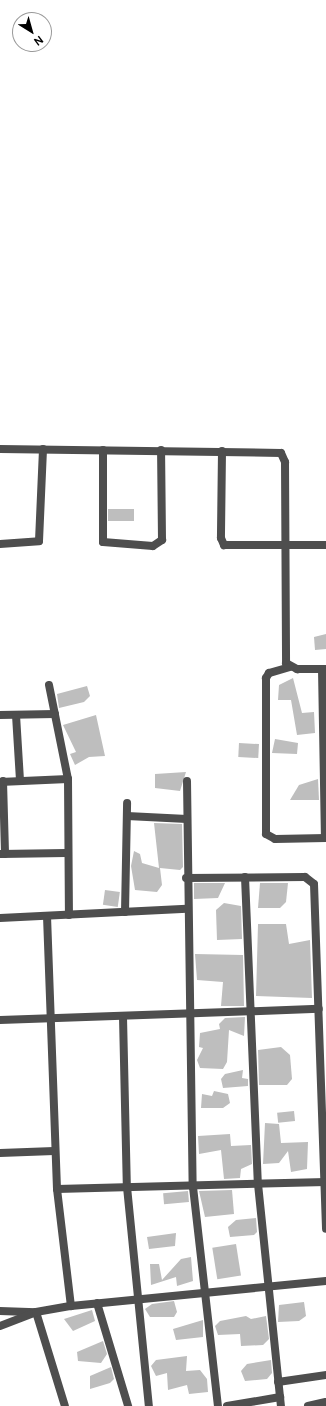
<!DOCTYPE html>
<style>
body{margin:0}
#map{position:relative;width:326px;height:1406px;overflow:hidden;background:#fff;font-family:"DM Sans",sans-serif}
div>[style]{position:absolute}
.building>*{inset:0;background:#bebebe;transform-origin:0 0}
.street>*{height:8px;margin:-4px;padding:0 4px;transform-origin:4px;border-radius:4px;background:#4e4e4e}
span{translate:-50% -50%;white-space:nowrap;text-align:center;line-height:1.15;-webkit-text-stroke:3px #fff;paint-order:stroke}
.north{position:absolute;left:12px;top:12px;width:40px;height:40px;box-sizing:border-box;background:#fff;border:1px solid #999;border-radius:50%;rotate:143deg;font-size:11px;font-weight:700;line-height:16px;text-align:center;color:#000}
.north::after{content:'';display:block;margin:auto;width:14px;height:18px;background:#000;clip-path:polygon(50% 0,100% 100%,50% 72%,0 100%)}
</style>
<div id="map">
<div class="building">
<i style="left:134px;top:509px;width:12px;height:26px;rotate:90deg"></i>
<i style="clip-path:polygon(326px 634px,326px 649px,315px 650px,314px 637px)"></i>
<i style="clip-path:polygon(293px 678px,302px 713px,314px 712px,315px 733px,297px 735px,291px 700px,278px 700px,279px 685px)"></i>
<i style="clip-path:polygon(87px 686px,90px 696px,84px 702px,59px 708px,57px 694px)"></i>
<i style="clip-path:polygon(96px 715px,105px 756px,89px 757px,75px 765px,70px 754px,76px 752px,63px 725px)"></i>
<i style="clip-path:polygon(275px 739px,298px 743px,297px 754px,272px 753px)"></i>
<i style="left:239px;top:743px;width:20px;height:14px;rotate:3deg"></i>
<i style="clip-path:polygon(186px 772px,180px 791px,155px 788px,155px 774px)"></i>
<i style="clip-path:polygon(318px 779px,319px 800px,290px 800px,299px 785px)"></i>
<i style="clip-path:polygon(154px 823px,182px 824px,183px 867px,180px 870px,160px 868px,162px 885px,157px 892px,135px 890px,131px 866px,134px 851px,140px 854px,142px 863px,159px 868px)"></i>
<i style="clip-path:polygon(194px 883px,225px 883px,218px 898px,194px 899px)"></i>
<i style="clip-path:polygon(260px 883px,288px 883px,286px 902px,280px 908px,258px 908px)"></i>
<i style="left:105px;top:890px;width:15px;height:15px;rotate:8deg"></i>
<i style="clip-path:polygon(224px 903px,241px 906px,242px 939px,217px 940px,216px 910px)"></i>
<i style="clip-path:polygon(258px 924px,286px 924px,289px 944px,310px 940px,312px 998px,256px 996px)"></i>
<i style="clip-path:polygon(195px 954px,243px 955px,244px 1006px,221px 1006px,223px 982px,197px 980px)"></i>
<i style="clip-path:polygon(245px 1017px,244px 1036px,229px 1030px,227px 1062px,223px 1069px,200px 1068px,197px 1060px,203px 1048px,199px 1047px,200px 1033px,220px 1029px,219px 1024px,225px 1018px)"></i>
<i style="clip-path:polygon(281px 1047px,290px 1055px,292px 1079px,287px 1085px,259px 1085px,258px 1050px)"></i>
<i style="clip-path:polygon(243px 1070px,242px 1078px,248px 1079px,248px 1086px,223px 1088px,221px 1079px,225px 1074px)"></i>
<i style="clip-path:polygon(214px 1091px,228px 1094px,230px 1103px,223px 1108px,201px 1108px,202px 1094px,212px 1096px)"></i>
<i style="left:294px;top:1111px;width:10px;height:17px;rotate:84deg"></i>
<i style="clip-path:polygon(265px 1123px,279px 1124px,281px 1143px,308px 1142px,307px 1169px,291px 1172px,288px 1151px,279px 1163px,263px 1164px)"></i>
<i style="clip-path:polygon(230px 1134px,231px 1146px,251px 1145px,252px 1164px,241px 1169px,240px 1178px,224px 1179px,221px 1150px,199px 1154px,198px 1136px)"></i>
<i style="clip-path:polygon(232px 1190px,234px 1214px,205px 1217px,199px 1191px)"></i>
<i style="left:188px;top:1191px;width:11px;height:25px;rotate:85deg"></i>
<i style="clip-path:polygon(256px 1218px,257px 1232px,254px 1235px,230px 1237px,228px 1227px,236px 1220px)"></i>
<i style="clip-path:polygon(176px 1233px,175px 1246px,149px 1249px,147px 1237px)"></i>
<i style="left:236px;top:1244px;width:32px;height:24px;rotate:81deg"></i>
<i style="clip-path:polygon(191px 1257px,193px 1281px,177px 1286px,176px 1277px,151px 1285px,150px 1264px,159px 1264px,162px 1280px,181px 1259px)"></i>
<i style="clip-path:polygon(174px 1301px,177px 1312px,174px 1317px,150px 1317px,145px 1309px,152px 1304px)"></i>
<i style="clip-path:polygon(304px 1302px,306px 1316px,299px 1321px,278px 1322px,279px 1305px)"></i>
<i style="clip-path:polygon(92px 1310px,95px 1321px,73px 1331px,64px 1319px)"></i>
<i style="clip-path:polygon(246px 1316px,251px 1319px,266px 1316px,269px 1339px,263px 1345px,241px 1346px,240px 1334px,218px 1335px,215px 1326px,220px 1321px)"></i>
<i style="clip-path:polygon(203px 1320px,203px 1337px,176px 1340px,173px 1329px)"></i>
<i style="clip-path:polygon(103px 1341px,107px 1354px,101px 1363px,78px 1361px,77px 1352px)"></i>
<i style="clip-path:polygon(187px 1356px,186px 1371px,200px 1370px,207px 1379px,208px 1392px,189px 1394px,187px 1385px,168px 1390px,167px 1373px,156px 1376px,151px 1366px,156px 1360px)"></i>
<i style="clip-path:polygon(271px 1360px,272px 1373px,267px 1379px,245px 1381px,241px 1371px,247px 1364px)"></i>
<i style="clip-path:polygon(111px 1367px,114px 1379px,110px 1383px,90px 1389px,90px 1376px)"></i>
</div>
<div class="street">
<i style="left:0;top:449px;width:281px;rotate:0.8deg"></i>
<i style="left:281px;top:453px;width:10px;rotate:66deg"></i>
<i style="left:285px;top:462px;width:201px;rotate:89.7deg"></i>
<i style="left:286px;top:663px;width:13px;rotate:29deg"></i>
<i style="left:297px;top:669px;width:29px"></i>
<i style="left:103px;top:450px;width:92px;rotate:90deg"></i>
<i style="left:103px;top:542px;width:50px;rotate:4.6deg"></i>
<i style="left:153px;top:546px;width:11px;rotate:-34deg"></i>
<i style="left:162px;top:540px;width:90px;rotate:-90.6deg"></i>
<i style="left:222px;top:451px;width:87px;rotate:90.7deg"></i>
<i style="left:221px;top:538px;width:8px;rotate:67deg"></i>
<i style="left:224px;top:545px;width:102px"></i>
<i style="left:0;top:544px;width:39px;rotate:-4deg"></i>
<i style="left:39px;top:541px;width:92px;rotate:-87.5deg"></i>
<i style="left:290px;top:667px;width:22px;rotate:164deg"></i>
<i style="left:269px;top:673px;width:6px;rotate:121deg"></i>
<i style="left:266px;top:678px;width:156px;rotate:90deg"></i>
<i style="left:266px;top:834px;width:10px;rotate:29deg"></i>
<i style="left:275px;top:839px;width:51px;rotate:-1.1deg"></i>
<i style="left:322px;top:669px;width:169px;rotate:89deg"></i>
<i style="left:49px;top:685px;width:96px;rotate:78.6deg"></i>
<i style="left:68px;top:779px;width:136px;rotate:89.6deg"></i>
<i style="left:0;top:715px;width:55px;rotate:-1deg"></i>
<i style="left:16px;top:715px;width:66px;rotate:86.5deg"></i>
<i style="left:3px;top:781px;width:73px;rotate:88.4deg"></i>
<i style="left:187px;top:781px;width:406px;rotate:89.2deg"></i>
<i style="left:193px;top:1187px;width:220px;rotate:83.5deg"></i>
<i style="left:0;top:782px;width:68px;rotate:-2.5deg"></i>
<i style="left:127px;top:816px;width:60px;rotate:2.9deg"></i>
<i style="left:1px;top:854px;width:65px;rotate:-0.9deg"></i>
<i style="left:245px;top:877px;width:307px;rotate:87.6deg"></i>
<i style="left:258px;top:1184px;width:223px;rotate:84.1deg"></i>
<i style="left:186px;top:878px;width:119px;rotate:-0.5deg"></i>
<i style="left:305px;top:877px;width:11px;rotate:38deg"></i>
<i style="left:314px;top:884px;width:345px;rotate:88deg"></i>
<i style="left:125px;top:912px;width:109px;rotate:-88.9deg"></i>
<i style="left:47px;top:916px;width:273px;rotate:87.9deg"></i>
<i style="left:57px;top:1189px;width:118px;rotate:83.2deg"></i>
<i style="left:0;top:918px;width:187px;rotate:-2.8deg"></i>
<i style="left:123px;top:1017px;width:170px;rotate:88.7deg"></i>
<i style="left:127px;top:1187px;width:220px;rotate:84.3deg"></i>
<i style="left:0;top:1020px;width:319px;rotate:-2deg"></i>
<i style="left:0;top:1153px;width:54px;rotate:-2.1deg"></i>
<i style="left:57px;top:1189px;width:269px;rotate:-1.5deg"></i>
<i style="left:97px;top:1303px;width:108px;rotate:73.2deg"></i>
<i style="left:0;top:1311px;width:36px;rotate:2deg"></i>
<i style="left:36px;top:1312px;width:98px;rotate:72.9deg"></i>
<i style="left:0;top:1326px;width:39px;rotate:-21deg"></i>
<i style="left:36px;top:1312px;width:36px;rotate:-10deg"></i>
<i style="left:71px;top:1306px;width:256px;rotate:-5.6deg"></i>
<i style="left:278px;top:1382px;width:49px;rotate:-8.3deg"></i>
<i style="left:227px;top:1406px;width:54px;rotate:-9.6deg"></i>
<i style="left:308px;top:1406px;width:18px;rotate:-13deg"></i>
</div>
<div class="north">N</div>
</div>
